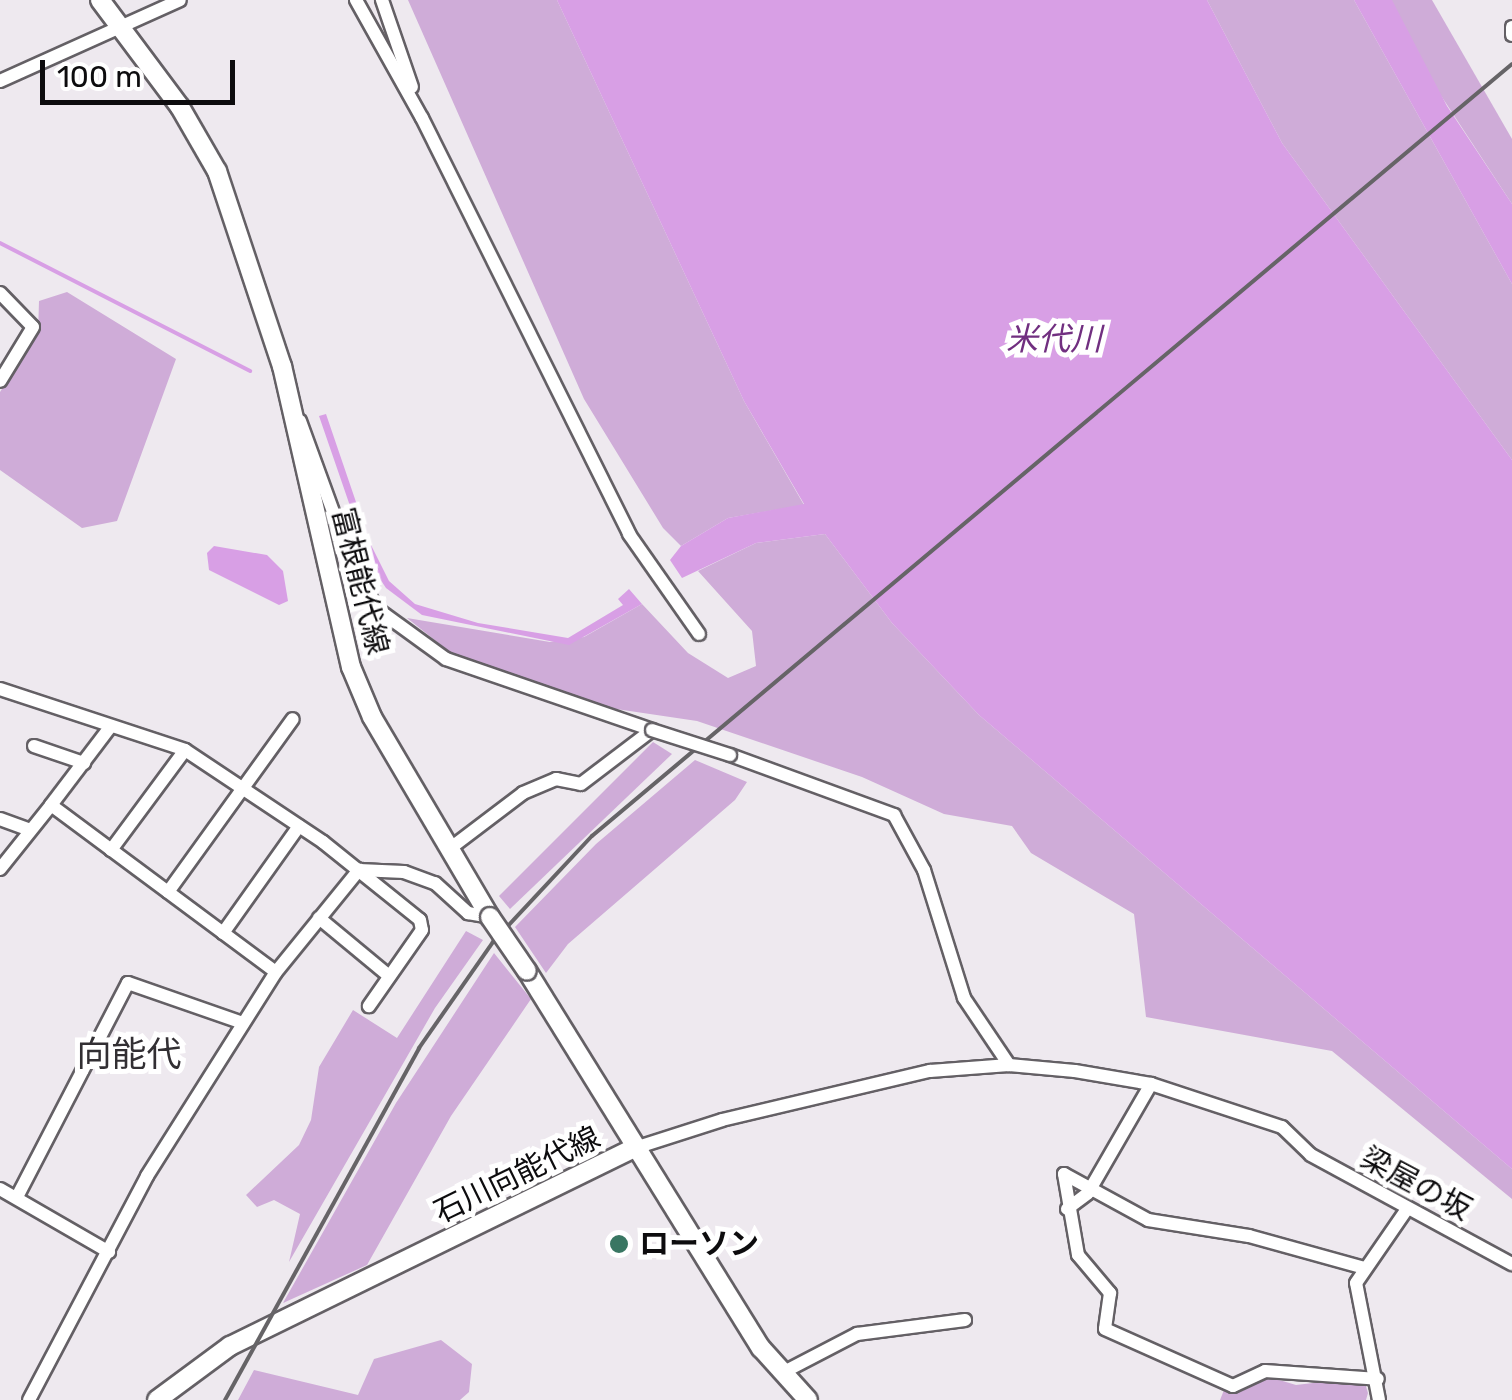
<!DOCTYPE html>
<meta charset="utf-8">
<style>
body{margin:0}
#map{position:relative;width:1512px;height:1400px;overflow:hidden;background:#eee9ef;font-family:Rubik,"Noto Sans JP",sans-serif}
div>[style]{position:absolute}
.green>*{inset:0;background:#cfacd8}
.water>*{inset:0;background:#d89fe5}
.stream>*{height:4px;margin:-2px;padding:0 2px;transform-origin:2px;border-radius:2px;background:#d89fe5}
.roads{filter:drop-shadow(2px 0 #646065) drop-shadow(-2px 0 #646065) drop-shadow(0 2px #646065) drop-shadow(0 -2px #646065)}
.street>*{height:12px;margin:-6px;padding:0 6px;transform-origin:6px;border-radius:6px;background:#fff}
.secondary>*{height:18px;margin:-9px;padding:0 9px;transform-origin:9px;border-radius:9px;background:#fff}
.rail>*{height:4px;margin:-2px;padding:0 2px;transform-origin:2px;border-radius:2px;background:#666467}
.bridges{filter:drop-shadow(2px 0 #646065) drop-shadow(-2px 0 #646065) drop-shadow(0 2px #646065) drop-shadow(0 -2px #646065)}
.street-bridge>*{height:12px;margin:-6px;padding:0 6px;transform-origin:6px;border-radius:6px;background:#fff}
.secondary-bridge>*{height:18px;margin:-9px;padding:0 9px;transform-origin:9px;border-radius:9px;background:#fff}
.dots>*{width:28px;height:28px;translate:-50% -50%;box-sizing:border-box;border:5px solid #fff;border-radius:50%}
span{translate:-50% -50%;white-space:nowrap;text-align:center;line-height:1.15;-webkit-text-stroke:10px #fff;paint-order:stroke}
.street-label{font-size:30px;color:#0d0c0e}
.poi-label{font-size:30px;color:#0d0c0e;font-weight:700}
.left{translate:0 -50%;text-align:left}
.water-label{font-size:32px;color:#712f80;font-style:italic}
.quarter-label{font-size:35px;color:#322f33}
.scale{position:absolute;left:40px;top:60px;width:195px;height:45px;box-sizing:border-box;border:5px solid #0d0c0e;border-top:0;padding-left:12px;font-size:30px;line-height:35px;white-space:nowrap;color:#0d0c0e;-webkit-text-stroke:8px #fff;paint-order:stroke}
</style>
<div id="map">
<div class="green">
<i style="clip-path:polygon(408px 0,557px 0,744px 401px,804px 505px,728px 518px,681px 546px,663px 528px,584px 399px)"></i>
<i style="clip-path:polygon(1207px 0,1354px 0,1512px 284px,1512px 460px,1282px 143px)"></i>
<i style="clip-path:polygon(1391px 0,1432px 0,1512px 139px,1512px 204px,1436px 88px)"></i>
<i style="clip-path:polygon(67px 292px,176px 359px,117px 521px,82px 528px,0 470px,0 392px,38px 334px,39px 301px)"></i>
<i style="clip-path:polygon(825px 534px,892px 623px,979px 715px,1512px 1169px,1512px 1199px,1332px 1051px,1146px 1017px,1134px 914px,1031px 853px,1012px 826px,944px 814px,862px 777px,697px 721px,596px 706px,451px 653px,407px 618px,550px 642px,584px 637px,642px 604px,688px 653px,728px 678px,756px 666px,752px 631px,698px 571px,756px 543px)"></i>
<i style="clip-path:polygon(653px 742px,672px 754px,510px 909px,499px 896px)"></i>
<i style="clip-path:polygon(695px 760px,747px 782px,735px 800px,568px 944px,546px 973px,515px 927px,596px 844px)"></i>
<i style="clip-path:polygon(466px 931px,483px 940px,435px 1008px,289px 1262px,300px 1214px,274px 1200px,257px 1207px,246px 1195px,299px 1145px,311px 1120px,319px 1067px,353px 1010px,397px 1038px)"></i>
<i style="clip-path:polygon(494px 953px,531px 999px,451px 1116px,367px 1265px,283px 1303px,396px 1103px)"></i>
<i style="clip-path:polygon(441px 1340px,472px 1364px,469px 1392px,460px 1400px,238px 1400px,254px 1370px,358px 1395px,374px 1359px)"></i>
<i style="clip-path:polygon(1266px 1376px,1296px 1385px,1355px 1378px,1364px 1380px,1368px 1393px,1366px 1400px,1220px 1400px,1226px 1385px)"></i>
</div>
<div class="water">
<i style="clip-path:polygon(557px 0,1207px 0,1282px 143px,1512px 460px,1512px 1169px,979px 715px,892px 623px,825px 534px,756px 543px,682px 578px,670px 560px,681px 546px,728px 518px,804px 504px,744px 401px)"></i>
<i style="clip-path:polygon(1354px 0,1392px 0,1447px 106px,1512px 204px,1512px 284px)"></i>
<i style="clip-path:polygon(326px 414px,370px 543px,389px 581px,415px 604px,478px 623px,568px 638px,623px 605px,618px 599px,629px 589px,642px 604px,569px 645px,422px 615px,386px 588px,370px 564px,319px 416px)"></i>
<i style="clip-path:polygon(214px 546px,267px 555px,283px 571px,288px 601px,279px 605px,209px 570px,207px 553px)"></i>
</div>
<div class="stream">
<i style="left:0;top:243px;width:281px;rotate:27.1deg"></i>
</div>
<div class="roads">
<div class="street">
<i style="left:356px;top:0;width:135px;rotate:60.8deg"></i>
<i style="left:422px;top:118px;width:465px;rotate:63.5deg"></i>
<i style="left:629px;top:534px;width:122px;rotate:55deg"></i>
<i style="left:382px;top:0;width:92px;rotate:71deg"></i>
<i style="left:1512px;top:27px;width:8px;rotate:90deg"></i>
<i style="left:0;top:81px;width:197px;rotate:-24.2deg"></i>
<i style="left:0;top:293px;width:47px;rotate:45.9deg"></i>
<i style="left:33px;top:327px;width:63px;rotate:121.4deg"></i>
<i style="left:300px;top:421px;width:155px;rotate:70deg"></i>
<i style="left:353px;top:567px;width:48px;rotate:60.3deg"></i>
<i style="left:377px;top:609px;width:85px;rotate:35.9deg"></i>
<i style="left:446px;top:659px;width:218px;rotate:19deg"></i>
<i style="left:0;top:689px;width:195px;rotate:18.2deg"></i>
<i style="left:185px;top:750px;width:166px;rotate:33.7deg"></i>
<i style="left:323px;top:842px;width:124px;rotate:38.8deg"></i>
<i style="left:420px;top:920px;width:10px;rotate:79deg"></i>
<i style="left:422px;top:930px;width:93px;rotate:124.9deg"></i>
<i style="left:34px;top:746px;width:53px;rotate:18.8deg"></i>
<i style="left:730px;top:755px;width:175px;rotate:20.1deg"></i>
<i style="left:894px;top:815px;width:63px;rotate:61.4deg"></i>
<i style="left:924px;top:870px;width:134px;rotate:72.6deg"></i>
<i style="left:964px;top:998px;width:81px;rotate:56.1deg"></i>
<i style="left:51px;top:805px;width:99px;rotate:-52.8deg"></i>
<i style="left:0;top:819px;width:30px;rotate:20deg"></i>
<i style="left:111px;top:850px;width:124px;rotate:-53.5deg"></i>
<i style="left:448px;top:850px;width:94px;rotate:-37.2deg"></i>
<i style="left:523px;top:793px;width:36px;rotate:-23deg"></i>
<i style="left:556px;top:779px;width:25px;rotate:11deg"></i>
<i style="left:581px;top:784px;width:89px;rotate:-37.3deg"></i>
<i style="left:0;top:869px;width:82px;rotate:-51.4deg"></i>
<i style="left:51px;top:805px;width:280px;rotate:36.6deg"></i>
<i style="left:359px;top:870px;width:45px;rotate:2.5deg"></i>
<i style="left:404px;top:872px;width:33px;rotate:20deg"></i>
<i style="left:435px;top:883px;width:45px;rotate:42.3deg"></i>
<i style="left:468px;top:913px;width:22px;rotate:10deg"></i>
<i style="left:168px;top:892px;width:213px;rotate:-54.2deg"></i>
<i style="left:319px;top:918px;width:91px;rotate:39.6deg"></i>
<i style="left:223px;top:933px;width:131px;rotate:-54.6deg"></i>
<i style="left:635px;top:1148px;width:91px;rotate:-17.8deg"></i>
<i style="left:722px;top:1120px;width:214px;rotate:-13.3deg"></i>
<i style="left:930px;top:1071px;width:79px;rotate:-4.3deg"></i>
<i style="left:1009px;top:1065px;width:66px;rotate:5.2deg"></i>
<i style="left:1075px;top:1071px;width:77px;rotate:9.7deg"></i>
<i style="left:1151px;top:1084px;width:138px;rotate:18.2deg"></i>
<i style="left:1282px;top:1127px;width:40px;rotate:44deg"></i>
<i style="left:1311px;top:1155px;width:229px;rotate:28.5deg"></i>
<i style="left:1064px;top:1174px;width:82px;rotate:80.2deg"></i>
<i style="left:1078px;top:1255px;width:50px;rotate:49.9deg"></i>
<i style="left:1110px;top:1293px;width:36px;rotate:98deg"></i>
<i style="left:1105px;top:1329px;width:140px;rotate:24deg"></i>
<i style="left:1233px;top:1386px;width:35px;rotate:-25deg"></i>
<i style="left:1265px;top:1371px;width:113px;rotate:4deg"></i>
<i style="left:1064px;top:1174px;width:96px;rotate:28.7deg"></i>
<i style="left:1148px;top:1220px;width:102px;rotate:9deg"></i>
<i style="left:1249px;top:1236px;width:119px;rotate:15.5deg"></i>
<i style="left:0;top:1189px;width:126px;rotate:30deg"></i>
<i style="left:17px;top:1197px;width:241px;rotate:-62.6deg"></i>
<i style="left:128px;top:983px;width:122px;rotate:19.2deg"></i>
<i style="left:1067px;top:1209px;width:26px;rotate:-37deg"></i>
<i style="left:1088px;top:1193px;width:126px;rotate:-60deg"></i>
<i style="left:782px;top:1373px;width:85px;rotate:-27.5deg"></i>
<i style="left:857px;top:1334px;width:109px;rotate:-7.4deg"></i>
<i style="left:29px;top:1400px;width:253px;rotate:-62.2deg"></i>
<i style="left:147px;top:1176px;width:241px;rotate:-57.7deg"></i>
<i style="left:276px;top:972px;width:132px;rotate:-50.9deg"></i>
<i style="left:1379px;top:1400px;width:119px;rotate:-101.1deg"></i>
<i style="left:1356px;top:1283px;width:90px;rotate:-55.4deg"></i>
</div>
<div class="secondary">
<i style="left:100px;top:0;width:134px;rotate:53.2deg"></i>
<i style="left:180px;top:107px;width:74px;rotate:60deg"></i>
<i style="left:217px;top:171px;width:206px;rotate:71.6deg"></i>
<i style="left:282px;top:366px;width:309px;rotate:77.1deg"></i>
<i style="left:351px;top:667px;width:54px;rotate:67.2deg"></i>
<i style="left:372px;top:717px;width:232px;rotate:59.5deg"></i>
<i style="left:527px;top:971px;width:444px;rotate:58.2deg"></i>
<i style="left:761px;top:1348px;width:70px;rotate:47.9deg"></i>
<i style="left:157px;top:1400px;width:91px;rotate:-36.5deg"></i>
<i style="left:230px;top:1346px;width:451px;rotate:-26.1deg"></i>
</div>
</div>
<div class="rail">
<i style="left:225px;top:1400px;width:402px;rotate:-61.1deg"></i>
<i style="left:419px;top:1048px;width:129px;rotate:-55.1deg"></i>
<i style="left:493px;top:942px;width:145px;rotate:-47deg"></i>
<i style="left:592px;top:836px;width:1201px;rotate:-40deg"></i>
</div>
<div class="bridges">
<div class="street-bridge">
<i style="left:652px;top:730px;width:82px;rotate:17.8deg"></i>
</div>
<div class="secondary-bridge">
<i style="left:490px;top:917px;width:65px;rotate:55.6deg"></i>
</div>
</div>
<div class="dots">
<i style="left:619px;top:1244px;background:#397662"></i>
</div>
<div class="street-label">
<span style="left:360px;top:581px;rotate:76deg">富根能代線</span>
<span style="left:517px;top:1175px;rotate:-26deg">石川向能代線</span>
<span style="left:1416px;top:1184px;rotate:28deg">梁屋の坂</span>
</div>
<div class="poi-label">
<span class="left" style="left:639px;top:1244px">ローソン</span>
</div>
<div class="water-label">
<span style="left:1054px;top:339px">米代川</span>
</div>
<div class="quarter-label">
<span style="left:129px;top:1054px">向能代</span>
</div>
<div class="scale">100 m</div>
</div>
